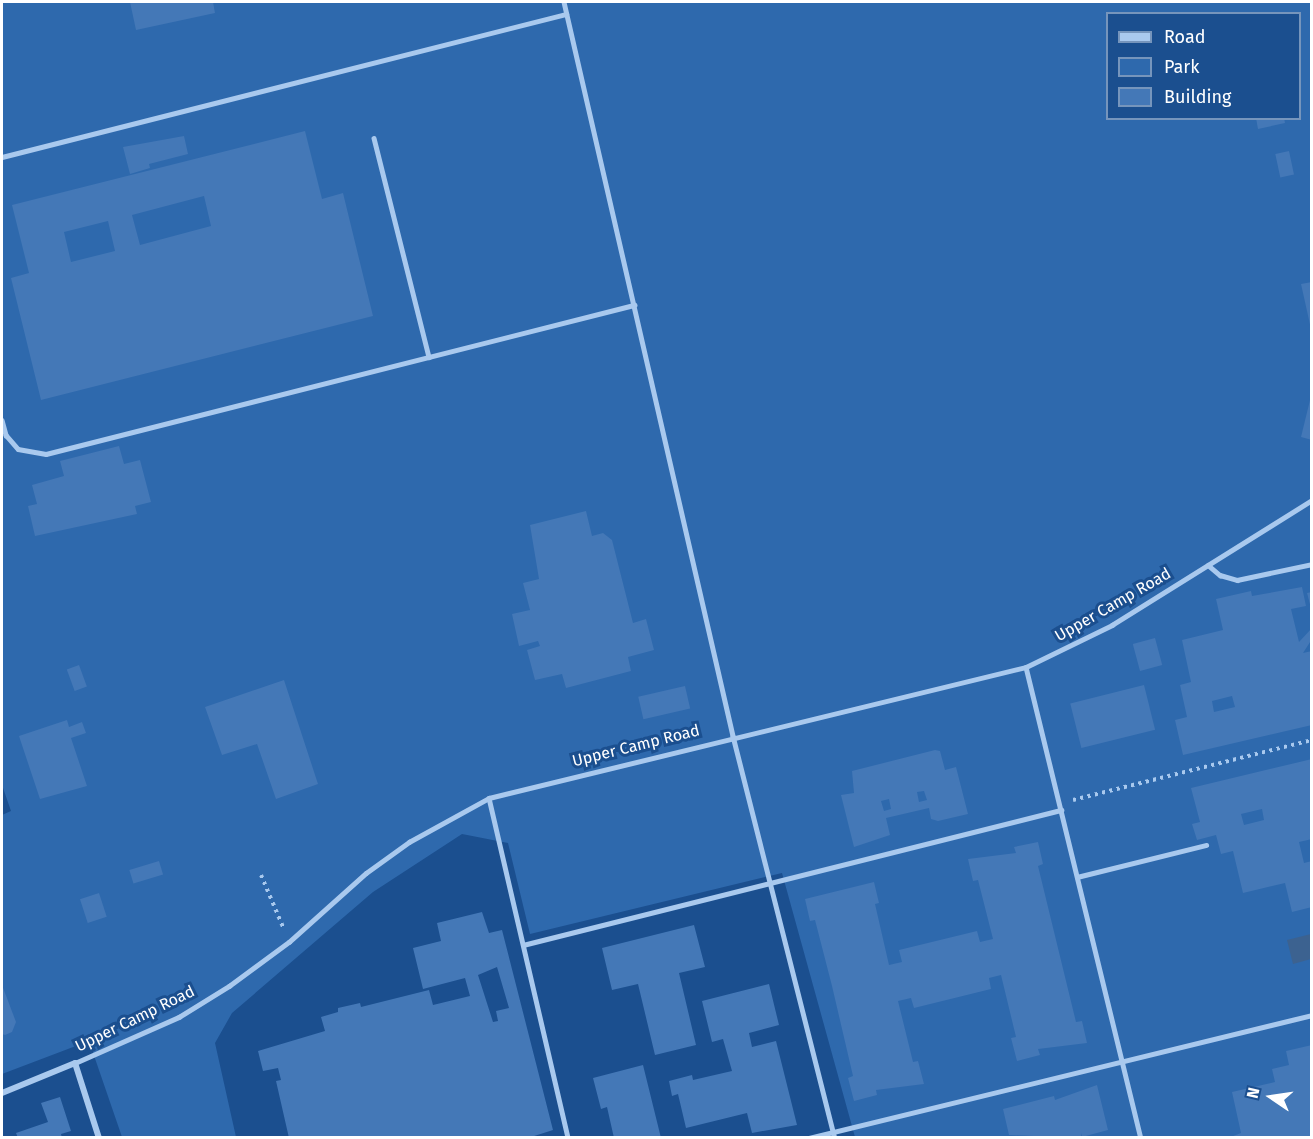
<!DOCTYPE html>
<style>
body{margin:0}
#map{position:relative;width:1313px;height:1139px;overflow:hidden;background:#1b4f8f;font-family:"Fira Sans",sans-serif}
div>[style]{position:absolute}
.green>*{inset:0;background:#2e69ad}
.water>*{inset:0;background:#3c6290}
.building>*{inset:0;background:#4478b7;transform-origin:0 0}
.path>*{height:4px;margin-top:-2px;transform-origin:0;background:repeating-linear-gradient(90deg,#a9c9ee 0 3px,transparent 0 7.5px)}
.lane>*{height:4.5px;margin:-2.25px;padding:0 2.25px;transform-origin:2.25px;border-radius:2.25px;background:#a9c9ee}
.street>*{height:6px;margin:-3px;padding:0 3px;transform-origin:3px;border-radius:3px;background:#a9c9ee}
span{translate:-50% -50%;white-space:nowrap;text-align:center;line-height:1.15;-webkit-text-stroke:6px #1b4f8f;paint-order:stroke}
.street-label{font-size:16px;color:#fff}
.frame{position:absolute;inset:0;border:3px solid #fff;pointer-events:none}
.legend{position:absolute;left:1106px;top:12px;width:195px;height:108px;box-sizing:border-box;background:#1b4f8f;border:2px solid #7695bc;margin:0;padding:8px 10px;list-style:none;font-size:18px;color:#fff}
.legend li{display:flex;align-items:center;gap:12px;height:30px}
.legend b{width:30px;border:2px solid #7695bc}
.north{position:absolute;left:1241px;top:1067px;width:60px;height:60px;-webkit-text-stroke:4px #1b4f8f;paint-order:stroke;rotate:283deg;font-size:16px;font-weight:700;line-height:24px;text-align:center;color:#fff}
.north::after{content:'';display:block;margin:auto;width:21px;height:27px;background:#fff;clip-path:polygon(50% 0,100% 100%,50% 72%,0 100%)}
</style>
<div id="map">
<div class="green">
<i style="clip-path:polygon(evenodd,2px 2px,1311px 2px,1311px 1137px,855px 1137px,782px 873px,530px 934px,508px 843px,462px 834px,373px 892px,232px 1013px,215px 1043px,236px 1137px,122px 1137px,89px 1041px,2px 1074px,2px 815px,11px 811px,2px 785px,2px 2px,1108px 14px,1300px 14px,1300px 118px,1108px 118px,1108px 14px)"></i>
</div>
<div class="water">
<i style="clip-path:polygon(1311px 934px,1311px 959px,1293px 964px,1287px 940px)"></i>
</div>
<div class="building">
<i style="clip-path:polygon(130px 2px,213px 2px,215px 13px,136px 30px)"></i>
<i style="clip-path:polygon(1256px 118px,1284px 118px,1285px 123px,1258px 129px)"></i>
<i style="clip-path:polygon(evenodd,305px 131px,322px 199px,343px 193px,373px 316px,41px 400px,11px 278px,29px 273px,12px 205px,305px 131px,204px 196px,211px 226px,140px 245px,132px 215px,204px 196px,305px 131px,108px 221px,115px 251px,71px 262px,64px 232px,108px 221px)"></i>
<i style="clip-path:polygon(184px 136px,188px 154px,149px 164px,150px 168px,130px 174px,123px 147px)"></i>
<i style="left:1289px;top:151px;width:24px;height:14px;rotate:78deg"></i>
<i style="clip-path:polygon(1312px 282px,1312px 329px,1311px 329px,1301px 284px)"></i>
<i style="clip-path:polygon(1311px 396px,1312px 396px,1312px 440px,1301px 437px)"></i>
<i style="clip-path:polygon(119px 446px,124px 464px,140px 460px,151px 502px,135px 506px,137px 514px,35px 536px,28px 506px,37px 504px,32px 485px,64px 476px,60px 461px)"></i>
<i style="clip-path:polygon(586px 511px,592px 536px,603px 533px,612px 540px,633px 623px,646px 619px,654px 650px,628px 657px,631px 671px,566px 688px,562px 674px,535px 680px,527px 650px,540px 646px,538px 641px,519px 646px,512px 614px,530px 610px,523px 583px,539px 579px,530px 525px)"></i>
<i style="clip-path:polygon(evenodd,1302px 587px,1306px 606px,1291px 609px,1299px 642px,1312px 628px,1312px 639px,1303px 653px,1312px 651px,1312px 725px,1183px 755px,1175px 720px,1187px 717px,1180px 685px,1191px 682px,1182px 640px,1223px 630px,1216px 599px,1251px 591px,1252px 596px,1302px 587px,1232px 696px,1235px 707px,1214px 712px,1212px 701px,1232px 696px)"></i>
<i style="clip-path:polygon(1312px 592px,1312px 608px,1311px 608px,1307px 593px)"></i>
<i style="left:1155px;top:638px;width:28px;height:23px;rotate:75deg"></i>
<i style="left:79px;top:665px;width:23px;height:13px;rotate:70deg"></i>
<i style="clip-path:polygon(284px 680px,318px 784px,276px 799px,257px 744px,222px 755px,205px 707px)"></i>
<i style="left:1144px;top:685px;width:46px;height:76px;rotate:76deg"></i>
<i style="left:685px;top:686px;width:23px;height:48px;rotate:77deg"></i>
<i style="clip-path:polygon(67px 720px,69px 727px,82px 722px,86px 733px,71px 738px,87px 786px,40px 799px,19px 736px)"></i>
<i style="clip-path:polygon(evenodd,935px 750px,940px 751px,945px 770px,956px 767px,968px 814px,938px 821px,931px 819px,929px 808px,886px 818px,890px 835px,854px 847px,841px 795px,854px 793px,852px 771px,935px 750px,924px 791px,927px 800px,919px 802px,917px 792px,924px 791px,935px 750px,889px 799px,891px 809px,884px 811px,881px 801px,889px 799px)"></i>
<i style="clip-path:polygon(evenodd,1312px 759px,1312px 839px,1299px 842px,1304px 863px,1312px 861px,1312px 907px,1292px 912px,1285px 883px,1243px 893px,1233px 851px,1221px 854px,1216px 835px,1197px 840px,1192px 824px,1200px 822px,1191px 788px,1312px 759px,1262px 809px,1264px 820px,1244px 825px,1241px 814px,1262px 809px)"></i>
<i style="clip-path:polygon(1038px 842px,1043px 864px,1038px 866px,1076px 1022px,1082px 1021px,1087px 1043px,1038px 1049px,1040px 1055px,1017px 1061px,1011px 1038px,1016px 1037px,1001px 975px,989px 978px,991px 989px,914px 1008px,911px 998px,898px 1001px,913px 1062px,918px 1061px,924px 1084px,876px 1090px,877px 1095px,854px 1101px,848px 1078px,853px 1076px,832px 986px,815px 920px,810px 921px,805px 899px,874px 882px,879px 903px,875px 904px,889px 965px,902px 962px,899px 950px,977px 931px,980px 942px,993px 939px,978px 880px,973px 881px,968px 859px,1016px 853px,1014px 847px)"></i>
<i style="left:159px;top:861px;width:14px;height:31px;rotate:73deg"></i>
<i style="left:99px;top:893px;width:25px;height:20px;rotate:72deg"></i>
<i style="clip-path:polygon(evenodd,482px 912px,489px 933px,502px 930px,553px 1130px,528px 1138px,289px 1138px,276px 1081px,281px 1080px,278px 1068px,263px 1071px,258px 1051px,325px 1031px,321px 1017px,338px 1012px,338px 1008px,360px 1003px,361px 1007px,429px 990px,433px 1005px,470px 996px,465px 978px,423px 989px,413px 948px,441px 941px,437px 923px,482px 912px,497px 967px,509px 1008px,496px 1011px,498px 1021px,493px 1022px,478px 975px,497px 967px)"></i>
<i style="clip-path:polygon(694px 925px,705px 967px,679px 973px,696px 1045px,655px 1055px,638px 984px,612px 990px,602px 948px)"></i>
<i style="clip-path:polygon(769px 984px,779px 1025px,749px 1033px,752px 1047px,776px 1041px,797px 1125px,752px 1133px,747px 1113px,686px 1128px,678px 1094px,672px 1096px,669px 1081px,692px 1075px,693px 1080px,732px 1071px,723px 1039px,712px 1042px,702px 1001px)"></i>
<i style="clip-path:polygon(2px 985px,16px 1022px,12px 1032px,5px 1035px,2px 1034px)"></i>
<i style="clip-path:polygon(1312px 1045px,1312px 1138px,1228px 1138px,1241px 1133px,1232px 1092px,1275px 1082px,1272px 1069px,1289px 1065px,1286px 1051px)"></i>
<i style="clip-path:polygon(643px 1065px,661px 1138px,614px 1138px,607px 1107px,601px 1109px,593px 1078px)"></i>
<i style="clip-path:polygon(1097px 1085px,1108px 1130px,1082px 1137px,1081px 1133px,1081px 1138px,1009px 1135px,1003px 1109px,1054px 1096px,1055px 1100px)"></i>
<i style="clip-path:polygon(60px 1097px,71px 1131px,61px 1134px,62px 1138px,18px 1138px,16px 1133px,48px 1122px,41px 1103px)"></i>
</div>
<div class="path">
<i style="left:1073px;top:800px;width:246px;rotate:-14.1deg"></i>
<i style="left:261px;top:875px;width:56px;rotate:67.1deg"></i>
</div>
<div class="lane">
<i style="left:564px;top:2px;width:753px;rotate:77.03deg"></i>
<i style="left:733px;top:736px;width:415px;rotate:75.8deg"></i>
<i style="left:374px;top:138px;width:226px;rotate:75.9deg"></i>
<i style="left:2px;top:157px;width:582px;rotate:-14.23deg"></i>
<i style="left:2px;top:420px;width:16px;rotate:75deg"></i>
<i style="left:6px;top:435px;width:18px;rotate:49deg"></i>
<i style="left:18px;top:449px;width:28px;rotate:10deg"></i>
<i style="left:46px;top:454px;width:607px;rotate:-14.22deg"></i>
<i style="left:1208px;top:565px;width:16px;rotate:40deg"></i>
<i style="left:1220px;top:575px;width:18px;rotate:16deg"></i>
<i style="left:1237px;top:580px;width:77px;rotate:-12deg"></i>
<i style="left:1026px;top:667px;width:485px;rotate:76.3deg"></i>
<i style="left:489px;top:798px;width:349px;rotate:76.9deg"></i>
<i style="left:1077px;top:877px;width:133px;rotate:-13.9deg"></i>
<i style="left:523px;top:945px;width:555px;rotate:-14.09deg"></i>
<i style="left:75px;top:1063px;width:114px;rotate:-23.9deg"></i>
<i style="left:179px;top:1017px;width:59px;rotate:-31.8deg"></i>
<i style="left:229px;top:986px;width:74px;rotate:-36.3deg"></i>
<i style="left:289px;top:942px;width:103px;rotate:-41.9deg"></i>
<i style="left:366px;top:873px;width:53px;rotate:-35.8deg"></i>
<i style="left:409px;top:842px;width:91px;rotate:-28.8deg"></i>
<i style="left:489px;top:798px;width:553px;rotate:-13.71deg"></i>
<i style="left:1026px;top:667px;width:96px;rotate:-26deg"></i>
<i style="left:1112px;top:625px;width:236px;rotate:-32deg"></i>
<i style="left:809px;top:1138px;width:518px;rotate:-13.74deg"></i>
</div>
<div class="street">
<i style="left:2px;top:1093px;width:79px;rotate:-22.3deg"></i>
<i style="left:75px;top:1063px;width:79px;rotate:72.3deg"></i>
</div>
<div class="street-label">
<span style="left:1113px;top:605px;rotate:-30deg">Upper Camp Road</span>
<span style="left:636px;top:746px;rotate:-14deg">Upper Camp Road</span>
<span style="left:135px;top:1019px;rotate:-26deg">Upper Camp Road</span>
</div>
<div class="frame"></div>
<ul class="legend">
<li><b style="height:8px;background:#a9c9ee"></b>Road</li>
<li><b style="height:16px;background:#2e69ad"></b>Park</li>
<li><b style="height:16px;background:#4478b7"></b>Building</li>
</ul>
<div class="north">N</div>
</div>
